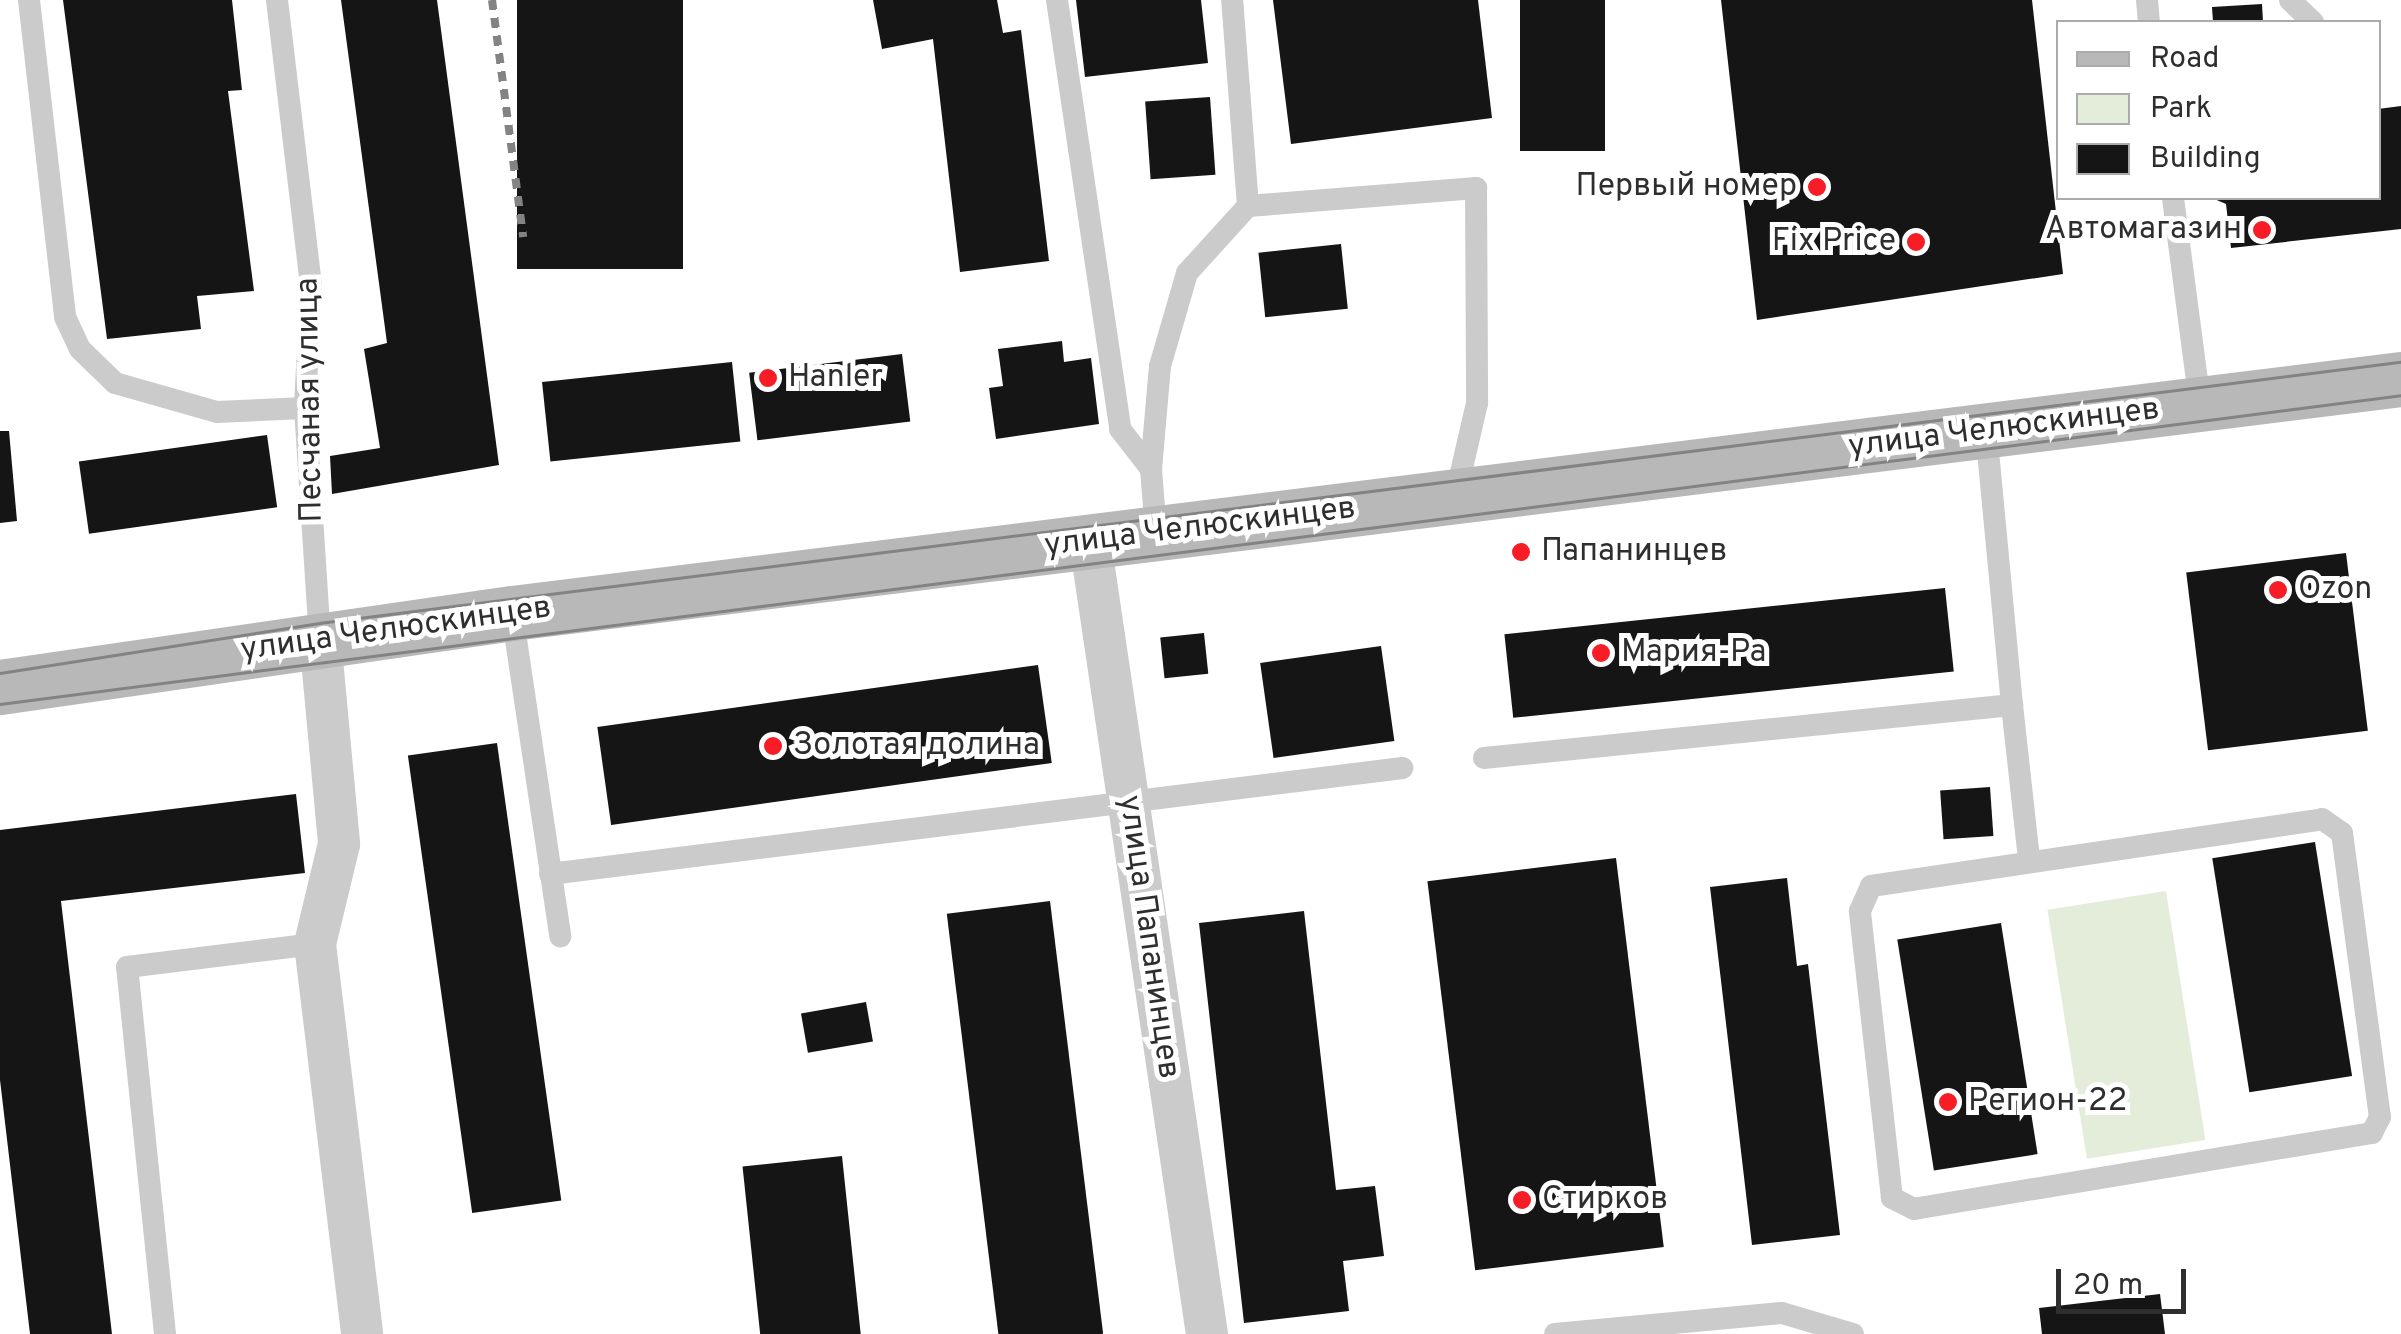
<!DOCTYPE html>
<meta charset="utf-8">
<style>
body{margin:0}
#map{position:relative;width:2401px;height:1334px;overflow:hidden;background:#fff;font-family:Overpass,sans-serif}
div>[style]{position:absolute}
.green>*{inset:0;background:#e3edd9;transform-origin:0 0}
.building>*{inset:0;background:#151515;transform-origin:0 0}
.lane>*{height:22px;margin:-11px;padding:0 11px;transform-origin:11px;border-radius:11px;background:#cbcbcb}
.street>*{height:42px;margin:-21px;padding:0 21px;transform-origin:21px;border-radius:21px;background:#cbcbcb}
.secondary>*{height:55px;margin:-27.5px;padding:0 27.5px;transform-origin:27.5px;border-radius:27.5px;background:#b8b8b8}
.tram>*{height:2.5px;margin:-1.25px;padding:0 1.25px;transform-origin:1.25px;border-radius:1.25px;background:#838383}
.rail>*{height:8px;margin-top:-4px;transform-origin:0;background:repeating-linear-gradient(90deg,#838383 0 10px,transparent 0 18px)}
.dots>*{width:28px;height:28px;translate:-50% -50%;box-sizing:border-box;border:5px solid #fff;border-radius:50%}
span{translate:-50% -50%;white-space:nowrap;text-align:center;line-height:1.15;-webkit-text-stroke:10px #fff;paint-order:stroke}
.poi-label{font-size:32px;color:#2e2e2e}
.right{translate:-100% -50%;text-align:right}
.left{translate:0 -50%;text-align:left}
.street-label{font-size:32px;color:#2e2e2e}
.legend{position:absolute;left:2056px;top:20px;width:325px;height:180px;box-sizing:border-box;background:#fff;border:2px solid #ababab;margin:0;padding:12px 18px;list-style:none;font-size:30px;color:#2e2e2e}
.legend li{display:flex;align-items:center;gap:20px;height:50px}
.legend b{width:50px;border:2px solid #ababab}
.scale{position:absolute;left:2056px;top:1269px;width:130px;height:45px;box-sizing:border-box;border:5px solid #2e2e2e;border-top:0;padding-left:12px;font-size:30px;line-height:35px;white-space:nowrap;color:#2e2e2e;-webkit-text-stroke:8px #fff;paint-order:stroke}
</style>
<div id="map">
<div class="green">
<i style="left:2166px;top:891px;width:252px;height:120px;rotate:81deg"></i>
</div>
<div class="building">
<i style="clip-path:polygon(63px 0,232px 0,242px 90px,228px 91px,254px 291px,197px 296px,201px 329px,107px 339px)"></i>
<i style="clip-path:polygon(341px 0,437px 0,499px 465px,332px 494px,330px 456px,380px 448px,364px 349px,387px 343px)"></i>
<i style="left:517px;top:0;width:166px;height:269px"></i>
<i style="clip-path:polygon(873px 0,997px 0,1003px 33px,1021px 30px,1049px 261px,960px 272px,933px 39px,882px 49px)"></i>
<i style="clip-path:polygon(1076px 0,1201px 0,1208px 63px,1085px 77px)"></i>
<i style="clip-path:polygon(1273px 0,1478px 0,1492px 118px,1291px 144px)"></i>
<i style="left:1520px;top:0;width:85px;height:151px"></i>
<i style="clip-path:polygon(1721px 0,2032px 0,2063px 274px,1757px 320px)"></i>
<i style="clip-path:polygon(2262px 4px,2263px 22px,2213px 22px,2212px 7px)"></i>
<i style="left:1210px;top:97px;width:78px;height:65px;rotate:86deg"></i>
<i style="clip-path:polygon(2401px 106px,2401px 229px,2231px 248px,2226px 204px,2212px 198px,2378px 198px,2378px 109px)"></i>
<i style="left:1341px;top:244px;width:65px;height:83px;rotate:84deg"></i>
<i style="clip-path:polygon(1062px 341px,1064px 362px,1091px 358px,1099px 424px,996px 439px,989px 388px,1003px 386px,998px 349px)"></i>
<i style="left:902px;top:354px;width:68px;height:154px;rotate:83deg"></i>
<i style="left:732px;top:362px;width:80px;height:191px;rotate:84deg"></i>
<i style="clip-path:polygon(0 431px,9px 431px,17px 521px,0 523px)"></i>
<i style="left:267px;top:435px;width:73px;height:190px;rotate:82deg"></i>
<i style="left:2346px;top:553px;width:179px;height:161px;rotate:83deg"></i>
<i style="left:1945px;top:588px;width:84px;height:443px;rotate:84deg"></i>
<i style="left:1204px;top:633px;width:41px;height:44px;rotate:84deg"></i>
<i style="left:1381px;top:646px;width:96px;height:122px;rotate:82deg"></i>
<i style="left:1038px;top:665px;width:99px;height:445px;rotate:82deg"></i>
<i style="left:497px;top:743px;width:462px;height:90px;rotate:82deg"></i>
<i style="left:1990px;top:787px;width:49px;height:50px;rotate:86deg"></i>
<i style="clip-path:polygon(296px 794px,305px 873px,61px 901px,112px 1334px,30px 1334px,0 1080px,0 830px)"></i>
<i style="left:2315px;top:842px;width:237px;height:104px;rotate:81deg"></i>
<i style="left:1616px;top:858px;width:392px;height:190px;rotate:83deg"></i>
<i style="clip-path:polygon(1787px 878px,1797px 966px,1808px 964px,1840px 1235px,1752px 1245px,1710px 887px)"></i>
<i style="left:1050px;top:901px;width:436px;height:104px;rotate:83deg"></i>
<i style="clip-path:polygon(1304px 911px,1336px 1190px,1375px 1186px,1384px 1256px,1343px 1261px,1349px 1311px,1244px 1323px,1199px 923px)"></i>
<i style="left:2001px;top:923px;width:234px;height:105px;rotate:81deg"></i>
<i style="left:866px;top:1002px;width:40px;height:66px;rotate:80deg"></i>
<i style="left:842px;top:1156px;width:179px;height:100px;rotate:84deg"></i>
<i style="clip-path:polygon(2160px 1294px,2165px 1334px,2042px 1334px,2039px 1308px)"></i>
</div>
<div class="lane">
<i style="left:29px;top:0;width:319px;rotate:83.5deg"></i>
<i style="left:65px;top:317px;width:35px;rotate:65deg"></i>
<i style="left:80px;top:349px;width:49px;rotate:44.2deg"></i>
<i style="left:115px;top:383px;width:106px;rotate:15.9deg"></i>
<i style="left:217px;top:412px;width:88px;rotate:-2.6deg"></i>
<i style="left:277px;top:0;width:286px;rotate:83.2deg"></i>
<i style="left:311px;top:284px;width:124px;rotate:92.8deg"></i>
<i style="left:305px;top:408px;width:230px;rotate:86.3deg"></i>
<i style="left:1057px;top:0;width:434px;rotate:81.6deg"></i>
<i style="left:1120px;top:429px;width:51px;rotate:52.2deg"></i>
<i style="left:1151px;top:469px;width:64px;rotate:85.5deg"></i>
<i style="left:2147px;top:0;width:22px;rotate:85deg"></i>
<i style="left:2290px;top:0;width:32px;rotate:44deg"></i>
<i style="left:2173px;top:198px;width:208px;rotate:82.5deg"></i>
<i style="left:1248px;top:206px;width:229px;rotate:-4.5deg"></i>
<i style="left:1476px;top:188px;width:215px;rotate:89.7deg"></i>
<i style="left:1477px;top:403px;width:93px;rotate:103deg"></i>
<i style="left:1151px;top:469px;width:103px;rotate:-85deg"></i>
<i style="left:1160px;top:366px;width:97px;rotate:-73.8deg"></i>
<i style="left:1187px;top:273px;width:91px;rotate:-47.7deg"></i>
<i style="left:1248px;top:206px;width:207px;rotate:-94.4deg"></i>
<i style="left:512px;top:613px;width:327px;rotate:81.5deg"></i>
<i style="left:2012px;top:705px;width:156px;rotate:83.7deg"></i>
<i style="left:1484px;top:758px;width:531px;rotate:-5.73deg"></i>
<i style="left:2012px;top:705px;width:274px;rotate:-95.4deg"></i>
<i style="left:2322px;top:819px;width:24px;rotate:35deg"></i>
<i style="left:2342px;top:833px;width:287px;rotate:82.4deg"></i>
<i style="left:2380px;top:1117px;width:18px;rotate:117deg"></i>
<i style="left:2372px;top:1133px;width:464px;rotate:170.6deg"></i>
<i style="left:1914px;top:1209px;width:25px;rotate:-153deg"></i>
<i style="left:1892px;top:1198px;width:289px;rotate:-96.4deg"></i>
<i style="left:1860px;top:911px;width:27px;rotate:-66deg"></i>
<i style="left:1871px;top:886px;width:456px;rotate:-8.4deg"></i>
<i style="left:550px;top:874px;width:859px;rotate:-7.09deg"></i>
<i style="left:165px;top:1334px;width:369px;rotate:-95.9deg"></i>
<i style="left:127px;top:967px;width:189px;rotate:-7deg"></i>
<i style="left:1555px;top:1334px;width:228px;rotate:-5.3deg"></i>
<i style="left:1782px;top:1313px;width:74px;rotate:16.5deg"></i>
</div>
<div class="street">
<i style="left:1090px;top:541px;width:802px;rotate:81.61deg"></i>
<i style="left:320px;top:638px;width:207px;rotate:84.7deg"></i>
<i style="left:339px;top:844px;width:103px;rotate:103.5deg"></i>
<i style="left:315px;top:944px;width:393px;rotate:83.1deg"></i>
</div>
<div class="secondary">
<i style="left:0;top:687px;width:517px;rotate:-8.22deg"></i>
<i style="left:512px;top:613px;width:1903px;rotate:-7.06deg"></i>
</div>
<div class="tram">
<i style="left:0;top:673px;width:323px;rotate:-8.9deg"></i>
<i style="left:319px;top:623px;width:2098px;rotate:-7.15deg"></i>
<i style="left:0;top:704px;width:2421px;rotate:-7.33deg"></i>
</div>
<div class="rail">
<i style="left:492px;top:0;width:239px;rotate:82.5deg"></i>
</div>
<div class="dots">
<i style="left:1817px;top:187px;background:#f71d26"></i>
<i style="left:2262px;top:230px;background:#f71d26"></i>
<i style="left:1916px;top:242px;background:#f71d26"></i>
<i style="left:768px;top:378px;background:#f71d26"></i>
<i style="left:1521px;top:552px;background:#f71d26"></i>
<i style="left:2278px;top:590px;background:#f71d26"></i>
<i style="left:1601px;top:653px;background:#f71d26"></i>
<i style="left:773px;top:746px;background:#f71d26"></i>
<i style="left:1948px;top:1102px;background:#f71d26"></i>
<i style="left:1522px;top:1200px;background:#f71d26"></i>
</div>
<div class="poi-label">
<span class="right" style="left:1797px;top:187px">Первый номер</span>
<span class="right" style="left:2242px;top:230px">Автомагазин</span>
<span class="right" style="left:1896px;top:242px">Fix Price</span>
<span class="left" style="left:788px;top:378px">Hanler</span>
<span class="left" style="left:1541px;top:552px">Папанинцев</span>
<span class="left" style="left:2298px;top:590px">Ozon</span>
<span class="left" style="left:1621px;top:653px">Мария-Ра</span>
<span class="left" style="left:793px;top:746px">Золотая долина</span>
<span class="left" style="left:1968px;top:1102px">Регион-22</span>
<span class="left" style="left:1542px;top:1200px">Стирков</span>
</div>
<div class="street-label">
<span style="left:311px;top:400px;rotate:-91deg">Песчаная улица</span>
<span style="left:2004px;top:429px;rotate:-7deg">улица Челюскинцев</span>
<span style="left:1200px;top:528px;rotate:-7deg">улица Челюскинцев</span>
<span style="left:396px;top:630px;rotate:-8deg">улица Челюскинцев</span>
<span style="left:1148px;top:937px;rotate:82deg">улица Папанинцев</span>
</div>
<ul class="legend">
<li><b style="height:12px;background:#b8b8b8"></b>Road</li>
<li><b style="height:28px;background:#e3edd9"></b>Park</li>
<li><b style="height:28px;background:#151515"></b>Building</li>
</ul>
<div class="scale">20 m</div>
</div>
